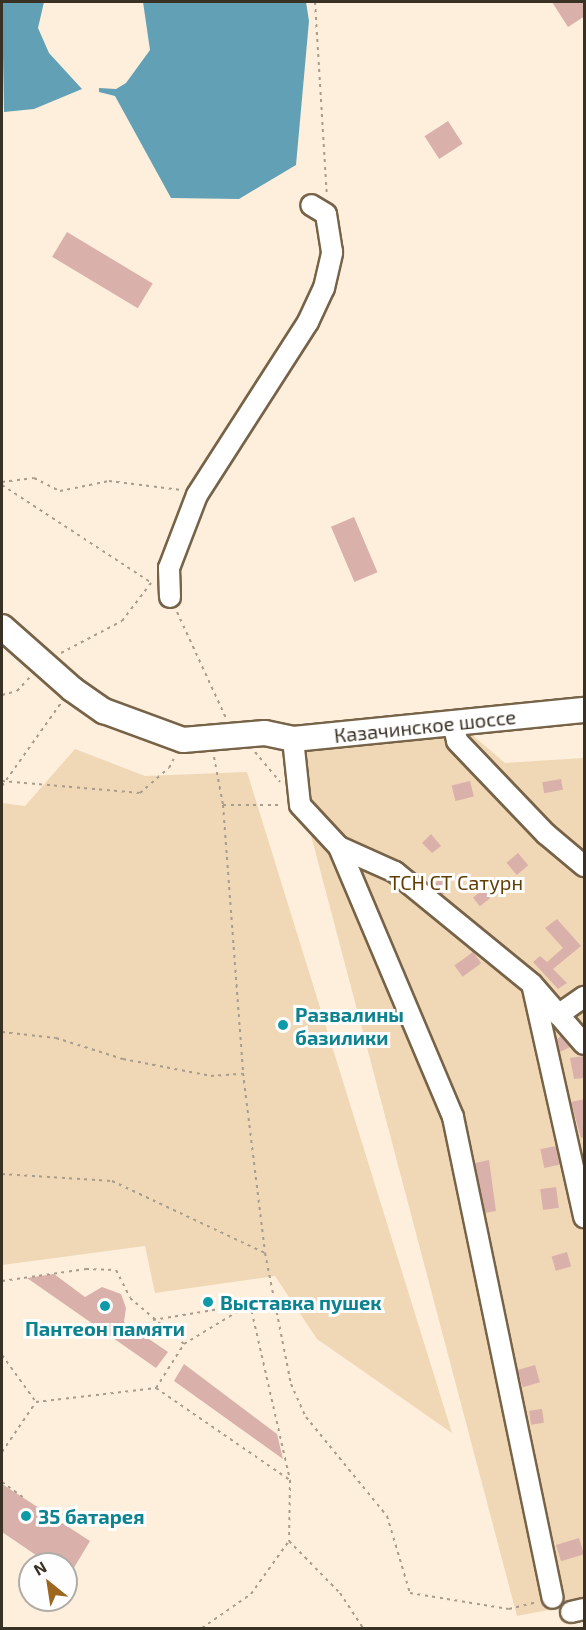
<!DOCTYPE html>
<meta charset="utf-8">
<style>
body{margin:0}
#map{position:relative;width:586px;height:1630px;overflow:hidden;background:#fdefdc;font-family:"Exo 2",sans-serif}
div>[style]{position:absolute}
.green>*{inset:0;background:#f0d7b6}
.water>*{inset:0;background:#62a1b5}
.building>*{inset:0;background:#d9b1aa;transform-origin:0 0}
.path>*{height:2px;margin-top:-1px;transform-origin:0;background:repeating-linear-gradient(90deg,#a89c8c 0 3px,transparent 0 7.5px)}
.roads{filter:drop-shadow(2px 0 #776348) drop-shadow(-2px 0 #776348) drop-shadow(0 2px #776348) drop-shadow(0 -2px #776348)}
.minor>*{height:20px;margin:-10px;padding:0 10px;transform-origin:10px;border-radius:10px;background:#fff}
.major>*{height:24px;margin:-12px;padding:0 12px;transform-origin:12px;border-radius:12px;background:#fff}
.dots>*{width:16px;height:16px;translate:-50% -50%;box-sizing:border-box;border:3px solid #fefefe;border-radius:50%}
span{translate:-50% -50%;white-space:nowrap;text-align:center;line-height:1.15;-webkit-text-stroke:6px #fefefe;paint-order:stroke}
.street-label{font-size:20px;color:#3a3125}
.park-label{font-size:20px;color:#603f04}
.culture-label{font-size:20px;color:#0d838f;font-weight:700}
.left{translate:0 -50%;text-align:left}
.frame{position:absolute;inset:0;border:3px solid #3a3125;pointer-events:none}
.north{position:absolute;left:18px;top:1552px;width:60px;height:60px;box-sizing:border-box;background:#fefefe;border:2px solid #b0aca7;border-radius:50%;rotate:330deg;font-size:16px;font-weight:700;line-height:24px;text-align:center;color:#3a3125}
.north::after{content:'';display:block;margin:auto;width:21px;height:27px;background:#9d6720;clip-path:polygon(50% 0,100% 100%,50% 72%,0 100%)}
</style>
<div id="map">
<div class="green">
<i style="clip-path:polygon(470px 733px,505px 763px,584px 758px,584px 1603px,517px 1616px,289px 752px)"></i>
<i style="clip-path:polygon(75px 749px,145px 776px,247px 772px,452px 1433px,317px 1339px,275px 1276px,155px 1293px,145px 1246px,2px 1265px,2px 803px,25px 806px)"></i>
</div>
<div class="water">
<i style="clip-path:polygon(2px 2px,44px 2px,38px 28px,49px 53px,82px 89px,34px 109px,4px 112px)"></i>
<i style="clip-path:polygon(143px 2px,306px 2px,309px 21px,296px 165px,239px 199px,171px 198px,115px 96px,99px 92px,99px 88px,116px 89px,126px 83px,150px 50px)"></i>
</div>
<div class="building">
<i style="clip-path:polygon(552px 2px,585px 2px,585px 16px,568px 27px)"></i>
<i style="left:448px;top:121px;width:27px;height:28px;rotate:57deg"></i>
<i style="left:67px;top:232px;width:100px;height:29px;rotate:31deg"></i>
<i style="left:354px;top:517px;width:60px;height:25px;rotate:67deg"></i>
<i style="left:561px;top:779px;width:11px;height:19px;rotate:80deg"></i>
<i style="left:470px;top:781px;width:16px;height:19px;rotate:76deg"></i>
<i style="clip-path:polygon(431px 834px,441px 846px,432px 853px,422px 843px)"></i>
<i style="left:518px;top:853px;width:16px;height:15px;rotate:50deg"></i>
<i style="clip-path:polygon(441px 878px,451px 888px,443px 895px,432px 886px)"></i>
<i style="left:484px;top:889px;width:11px;height:14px;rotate:52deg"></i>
<i style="clip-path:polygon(557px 919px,581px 946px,553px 969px,567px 983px,558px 989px,533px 962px,540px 956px,547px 962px,563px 948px,545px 928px)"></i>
<i style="left:473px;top:952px;width:14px;height:23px;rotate:54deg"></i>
<i style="clip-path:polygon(561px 1036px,570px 1047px,560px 1052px,557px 1039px)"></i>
<i style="clip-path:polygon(585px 1056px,585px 1078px,574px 1079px,570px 1058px)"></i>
<i style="clip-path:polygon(585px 1099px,585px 1137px,581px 1138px,571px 1102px)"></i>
<i style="left:556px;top:1146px;width:19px;height:16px;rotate:78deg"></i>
<i style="clip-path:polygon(489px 1160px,496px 1211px,485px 1213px,475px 1163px)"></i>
<i style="left:556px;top:1187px;width:21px;height:16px;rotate:82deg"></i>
<i style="left:567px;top:1252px;width:15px;height:16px;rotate:74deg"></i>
<i style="clip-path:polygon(54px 1274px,85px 1297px,102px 1287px,121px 1294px,126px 1308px,124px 1322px,168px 1352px,156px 1368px,27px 1278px)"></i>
<i style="clip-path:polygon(184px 1364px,277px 1434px,283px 1459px,174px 1381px)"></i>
<i style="left:535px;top:1365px;width:18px;height:18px;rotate:74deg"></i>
<i style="left:542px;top:1409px;width:14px;height:13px;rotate:82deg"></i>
<i style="clip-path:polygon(2px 1484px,90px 1541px,66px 1581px,66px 1564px,49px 1564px,2px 1532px)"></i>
<i style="left:579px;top:1538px;width:17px;height:24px;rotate:73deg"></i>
</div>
<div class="path">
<i style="left:315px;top:2px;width:194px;rotate:86.5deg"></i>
<i style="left:2px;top:482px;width:32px;rotate:-7deg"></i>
<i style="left:34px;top:478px;width:29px;rotate:27deg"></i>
<i style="left:60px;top:491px;width:50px;rotate:-11.5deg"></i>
<i style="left:109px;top:481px;width:73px;rotate:7.1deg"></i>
<i style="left:2px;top:485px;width:179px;rotate:33.2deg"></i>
<i style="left:177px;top:612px;width:117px;rotate:65.2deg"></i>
<i style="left:61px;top:653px;width:69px;rotate:-27.7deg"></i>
<i style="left:122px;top:621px;width:48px;rotate:-52.7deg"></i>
<i style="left:2px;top:695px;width:16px;rotate:-15deg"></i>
<i style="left:17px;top:691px;width:21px;rotate:-47deg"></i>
<i style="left:255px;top:752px;width:39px;rotate:50deg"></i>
<i style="left:214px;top:757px;width:49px;rotate:79.4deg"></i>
<i style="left:223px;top:805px;width:269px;rotate:85.7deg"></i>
<i style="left:243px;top:1073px;width:181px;rotate:83deg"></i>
<i style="left:265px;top:1253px;width:134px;rotate:78.8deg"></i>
<i style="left:291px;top:1384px;width:36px;rotate:66deg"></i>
<i style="left:306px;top:1417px;width:128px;rotate:50.7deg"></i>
<i style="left:387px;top:1516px;width:80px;rotate:73.4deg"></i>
<i style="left:410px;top:1593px;width:100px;rotate:9.2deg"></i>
<i style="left:509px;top:1609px;width:29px;rotate:-14deg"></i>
<i style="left:2px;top:781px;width:139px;rotate:5deg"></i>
<i style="left:140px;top:793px;width:38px;rotate:-41deg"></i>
<i style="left:169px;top:768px;width:13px;rotate:-63deg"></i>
<i style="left:2px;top:786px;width:102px;rotate:-54.6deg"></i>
<i style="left:223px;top:805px;width:60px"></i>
<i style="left:2px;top:1032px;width:54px;rotate:6.3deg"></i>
<i style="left:56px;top:1038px;width:70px;rotate:17.4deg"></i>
<i style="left:123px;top:1059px;width:90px;rotate:10.9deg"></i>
<i style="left:211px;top:1076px;width:31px;rotate:-4deg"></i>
<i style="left:2px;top:1174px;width:110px;rotate:3.6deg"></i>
<i style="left:112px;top:1181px;width:169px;rotate:25.2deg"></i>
<i style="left:2px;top:1281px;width:85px;rotate:-8.1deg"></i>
<i style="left:86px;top:1269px;width:30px;rotate:2deg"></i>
<i style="left:116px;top:1270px;width:31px;rotate:63deg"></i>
<i style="left:130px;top:1298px;width:71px;rotate:40.4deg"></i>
<i style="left:153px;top:1320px;width:98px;rotate:-9.4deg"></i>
<i style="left:250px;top:1304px;width:180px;rotate:77.2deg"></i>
<i style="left:2px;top:1355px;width:58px;rotate:54.1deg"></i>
<i style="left:36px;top:1402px;width:121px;rotate:-6.7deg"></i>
<i style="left:156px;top:1388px;width:52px;rotate:-57.5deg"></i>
<i style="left:184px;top:1344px;width:77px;rotate:-31.2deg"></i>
<i style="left:156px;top:1388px;width:163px;rotate:34.5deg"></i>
<i style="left:290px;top:1480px;width:61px;rotate:90.9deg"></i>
<i style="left:289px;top:1541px;width:73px;rotate:45.6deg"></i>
<i style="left:340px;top:1593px;width:42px;rotate:56.7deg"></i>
<i style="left:2px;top:1452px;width:60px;rotate:-55.8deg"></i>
<i style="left:2px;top:1482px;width:29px;rotate:36deg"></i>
<i style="left:202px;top:1628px;width:60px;rotate:-34.8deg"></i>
<i style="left:251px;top:1594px;width:65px;rotate:-54.4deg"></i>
</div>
<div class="roads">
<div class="minor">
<i style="left:170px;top:597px;width:29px;rotate:-92deg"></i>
<i style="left:169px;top:568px;width:78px;rotate:-69deg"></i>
<i style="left:197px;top:495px;width:206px;rotate:-57.3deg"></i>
<i style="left:308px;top:322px;width:38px;rotate:-65deg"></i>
<i style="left:324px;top:288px;width:37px;rotate:-77deg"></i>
<i style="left:332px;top:252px;width:38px;rotate:-99deg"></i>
<i style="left:326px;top:214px;width:17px;rotate:-149deg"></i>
<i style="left:453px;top:723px;width:18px;rotate:77deg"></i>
<i style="left:457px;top:741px;width:129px;rotate:46.3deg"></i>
<i style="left:546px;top:834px;width:50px;rotate:40.1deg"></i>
<i style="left:293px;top:739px;width:66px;rotate:83.9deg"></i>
<i style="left:300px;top:805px;width:57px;rotate:47.1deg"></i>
<i style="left:339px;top:847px;width:293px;rotate:67.1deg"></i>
<i style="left:453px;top:1117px;width:491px;rotate:78.3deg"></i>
<i style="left:339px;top:847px;width:61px;rotate:24.1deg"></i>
<i style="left:395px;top:872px;width:177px;rotate:39.3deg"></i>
<i style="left:532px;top:984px;width:79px;rotate:49.1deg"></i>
<i style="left:533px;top:988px;width:235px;rotate:77.4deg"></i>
<i style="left:558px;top:1015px;width:32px;rotate:-35deg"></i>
<i style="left:571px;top:1612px;width:13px;rotate:-13deg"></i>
</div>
<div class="major">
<i style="left:2px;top:627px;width:94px;rotate:41.5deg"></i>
<i style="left:72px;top:689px;width:39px;rotate:35deg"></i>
<i style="left:104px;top:711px;width:84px;rotate:20.2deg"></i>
<i style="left:183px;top:740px;width:82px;rotate:-4.9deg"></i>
<i style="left:265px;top:733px;width:29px;rotate:12deg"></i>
<i style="left:293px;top:739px;width:292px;rotate:-5.7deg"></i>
</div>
</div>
<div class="dots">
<i style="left:283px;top:1025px;background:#0f9aa8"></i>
<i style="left:208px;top:1302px;background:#0f9aa8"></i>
<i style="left:105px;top:1306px;background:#0f9aa8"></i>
<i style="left:26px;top:1516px;background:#0f9aa8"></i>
</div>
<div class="street-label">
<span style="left:425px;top:726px;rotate:-6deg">Казачинское шоссе</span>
</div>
<div class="park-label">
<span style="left:456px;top:882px">ТСН СТ Сатурн</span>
</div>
<div class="culture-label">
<span class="left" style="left:295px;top:1026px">Развалины<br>базилики</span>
<span class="left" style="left:220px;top:1302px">Выставка пушек</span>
<span style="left:105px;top:1328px">Пантеон памяти</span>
<span class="left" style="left:38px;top:1516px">35 батарея</span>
</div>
<div class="frame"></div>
<div class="north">N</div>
</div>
